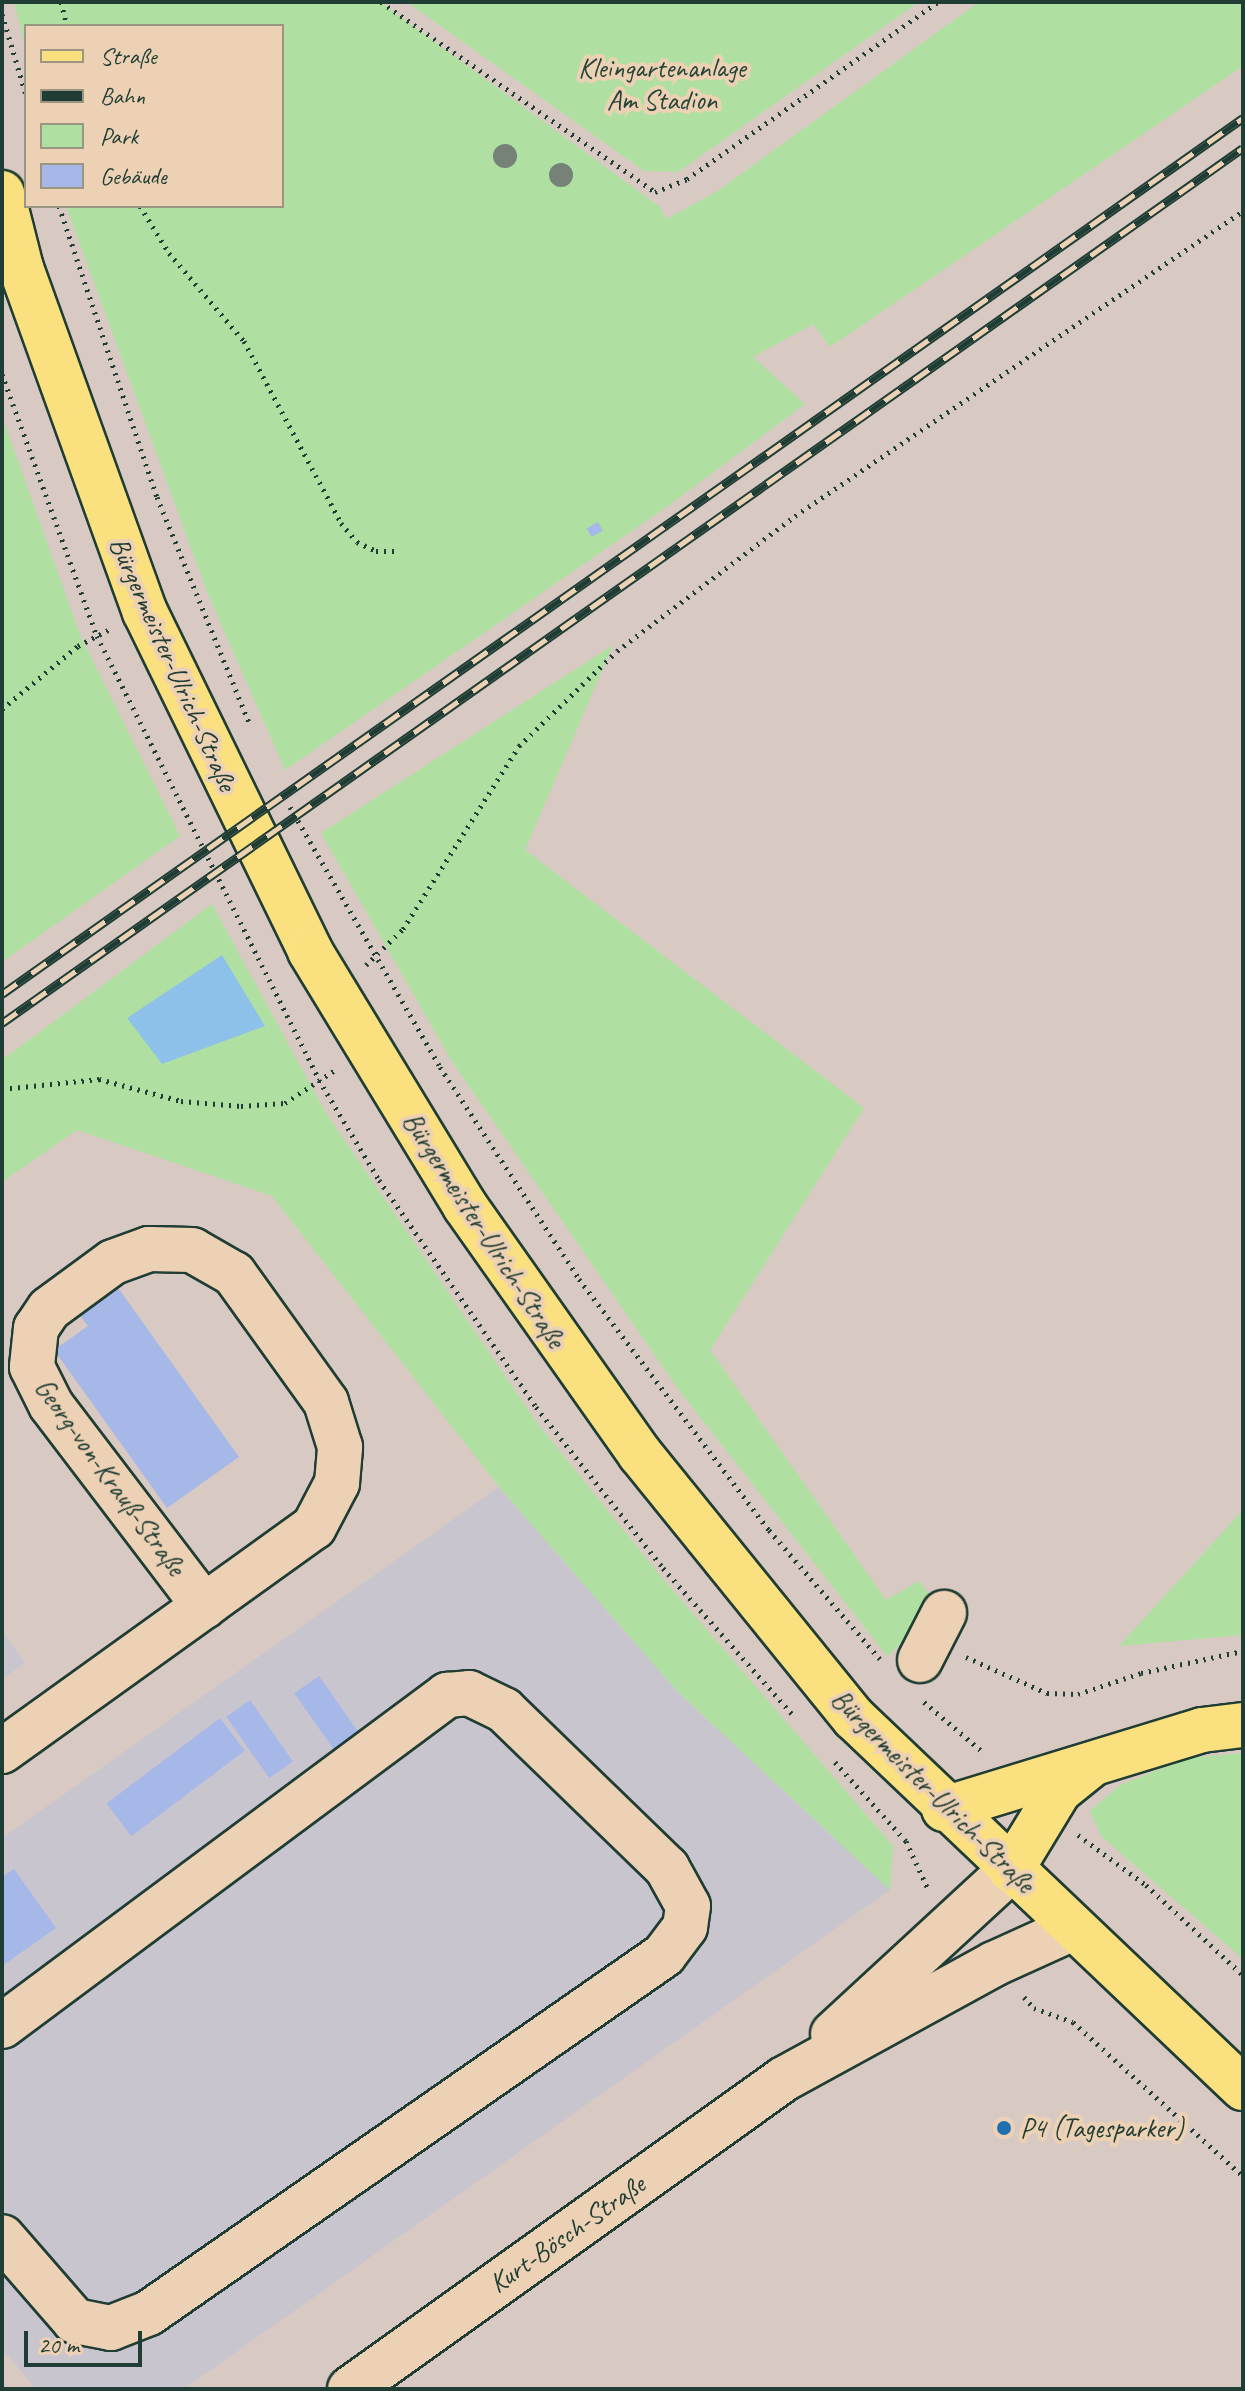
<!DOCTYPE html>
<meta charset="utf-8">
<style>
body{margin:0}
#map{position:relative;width:1245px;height:2391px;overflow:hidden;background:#d8cac3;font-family:Caveat,sans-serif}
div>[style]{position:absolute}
.built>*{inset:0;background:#c9c5ce}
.green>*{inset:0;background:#afe0a1}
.water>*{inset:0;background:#8ec1ea}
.building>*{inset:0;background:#a6b8e7;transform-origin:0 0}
.path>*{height:5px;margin-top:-2.5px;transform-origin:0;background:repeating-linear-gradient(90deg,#1f3d34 0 2px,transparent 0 8px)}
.roads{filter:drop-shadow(2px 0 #1f3d34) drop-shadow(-2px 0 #1f3d34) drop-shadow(0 2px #1f3d34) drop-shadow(0 -2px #1f3d34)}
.minor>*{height:44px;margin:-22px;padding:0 22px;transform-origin:22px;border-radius:22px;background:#edd1b4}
.major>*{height:44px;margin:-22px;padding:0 22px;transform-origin:22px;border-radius:22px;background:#fbe080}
.highway>*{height:44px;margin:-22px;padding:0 22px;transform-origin:22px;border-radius:22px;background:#fbe080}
.rail>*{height:9px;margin-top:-4.5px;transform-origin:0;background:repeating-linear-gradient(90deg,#edd1b4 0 18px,#1f3d34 0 36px);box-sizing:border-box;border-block:2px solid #1f3d34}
.trees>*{width:24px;height:24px;margin:-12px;border-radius:50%;background:#768177}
.dots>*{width:22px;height:22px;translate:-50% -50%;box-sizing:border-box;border:4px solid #edd1b4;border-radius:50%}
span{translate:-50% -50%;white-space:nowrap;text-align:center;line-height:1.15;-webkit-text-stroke:8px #edd1b4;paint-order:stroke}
.park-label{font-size:28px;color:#264539}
.street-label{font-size:28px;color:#1f3d34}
.poi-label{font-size:28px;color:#1f3d34}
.left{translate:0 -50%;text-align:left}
.frame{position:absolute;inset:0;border:4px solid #1f3d34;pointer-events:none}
.legend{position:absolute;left:24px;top:24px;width:260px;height:184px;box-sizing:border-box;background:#edd1b4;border:2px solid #9b9681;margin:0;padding:10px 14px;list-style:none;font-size:24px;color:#1f3d34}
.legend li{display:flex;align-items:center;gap:16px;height:40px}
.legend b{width:40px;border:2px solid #9b9681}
.scale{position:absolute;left:24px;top:2331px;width:118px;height:36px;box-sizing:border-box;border:4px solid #1f3d34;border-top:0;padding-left:10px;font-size:24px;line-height:28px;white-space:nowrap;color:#1f3d34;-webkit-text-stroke:6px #edd1b4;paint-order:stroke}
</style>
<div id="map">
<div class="built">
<i style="clip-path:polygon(499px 1487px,677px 1691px,890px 1890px,184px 2389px,36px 2389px,2px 2348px,2px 1838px)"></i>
<i style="clip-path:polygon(2px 1631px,25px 1663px,2px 1679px)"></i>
</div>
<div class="green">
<i style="clip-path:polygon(14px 2px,380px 2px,660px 207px,666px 219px,716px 192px,979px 2px,1243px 2px,1243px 66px,830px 347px,813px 324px,753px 357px,805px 404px,668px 506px,285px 770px,207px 592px,66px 206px,282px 206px,282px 26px,26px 26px,26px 49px)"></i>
<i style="clip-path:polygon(407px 2px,919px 2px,678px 172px,644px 171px)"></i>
<i style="clip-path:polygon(2px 416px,80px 635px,180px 836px,2px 962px)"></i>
<i style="clip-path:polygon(613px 645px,525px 850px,864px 1108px,710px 1350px,886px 1600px,919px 1581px,940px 1608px,887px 1656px,678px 1389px,451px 1060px,321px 833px)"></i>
<i style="clip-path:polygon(212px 904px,326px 1113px,537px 1423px,658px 1573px,893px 1846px,890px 1890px,677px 1691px,499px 1487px,272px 1196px,77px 1130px,2px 1182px,2px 1060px)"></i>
<i style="clip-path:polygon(1243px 1510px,1243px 1635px,1119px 1646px)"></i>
<i style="clip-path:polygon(1243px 1753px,1243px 1959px,1101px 1836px,1090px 1811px,1120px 1785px,1188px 1758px)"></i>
</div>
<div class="water">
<i style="clip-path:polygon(222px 955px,265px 1026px,162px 1064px,127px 1018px)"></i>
</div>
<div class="building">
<i style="left:598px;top:522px;width:10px;height:13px;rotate:61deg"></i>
<i style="clip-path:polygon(116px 1285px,239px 1457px,167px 1508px,54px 1350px,88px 1326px,78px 1313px)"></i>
<i style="left:319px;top:1676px;width:75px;height:30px;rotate:55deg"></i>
<i style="left:250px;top:1700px;width:75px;height:29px;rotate:55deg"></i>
<i style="left:220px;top:1718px;width:41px;height:142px;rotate:53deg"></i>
<i style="clip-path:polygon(14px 1869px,56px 1928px,2px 1966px,2px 1877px)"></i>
</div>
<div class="path">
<i style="left:61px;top:2px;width:25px;rotate:76deg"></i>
<i style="left:381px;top:2px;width:333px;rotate:34.7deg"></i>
<i style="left:655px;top:192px;width:35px;rotate:-22deg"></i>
<i style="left:687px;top:179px;width:307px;rotate:-35.2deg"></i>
<i style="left:2px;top:14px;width:84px;rotate:73.5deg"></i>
<i style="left:59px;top:206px;width:307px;rotate:71.4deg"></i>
<i style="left:157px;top:497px;width:243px;rotate:67.8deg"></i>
<i style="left:140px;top:206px;width:55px;rotate:58.3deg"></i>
<i style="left:169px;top:253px;width:116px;rotate:49.6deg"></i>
<i style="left:244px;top:341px;width:206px;rotate:61.9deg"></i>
<i style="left:341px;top:523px;width:25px;rotate:50deg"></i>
<i style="left:357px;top:542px;width:21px;rotate:25deg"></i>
<i style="left:376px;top:551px;width:24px"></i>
<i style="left:2px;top:374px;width:279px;rotate:70.1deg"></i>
<i style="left:97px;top:636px;width:496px;rotate:63.4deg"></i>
<i style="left:319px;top:1080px;width:117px;rotate:59deg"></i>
<i style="left:379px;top:1180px;width:276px;rotate:55.3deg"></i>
<i style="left:536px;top:1407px;width:205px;rotate:51.7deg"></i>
<i style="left:663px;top:1568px;width:198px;rotate:48.5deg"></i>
<i style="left:2px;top:709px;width:99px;rotate:-39.7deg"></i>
<i style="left:78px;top:646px;width:36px;rotate:-28deg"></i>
<i style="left:290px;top:807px;width:300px;rotate:60deg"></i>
<i style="left:440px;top:1067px;width:254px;rotate:56.7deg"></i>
<i style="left:579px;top:1279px;width:315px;rotate:52.9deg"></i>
<i style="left:769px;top:1530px;width:170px;rotate:49.3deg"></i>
<i style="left:366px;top:965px;width:52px;rotate:-44.2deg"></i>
<i style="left:403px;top:929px;width:217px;rotate:-57.6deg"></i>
<i style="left:519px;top:746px;width:136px;rotate:-44.1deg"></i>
<i style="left:617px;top:651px;width:223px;rotate:-37.2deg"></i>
<i style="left:795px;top:516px;width:542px;rotate:-34.25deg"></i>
<i style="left:2px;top:1089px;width:98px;rotate:-5.9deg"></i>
<i style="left:99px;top:1079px;width:85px;rotate:15deg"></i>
<i style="left:181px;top:1101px;width:60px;rotate:4.8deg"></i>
<i style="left:241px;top:1106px;width:44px;rotate:-3.9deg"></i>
<i style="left:285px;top:1103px;width:60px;rotate:-33.4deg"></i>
<i style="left:966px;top:1657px;width:89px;rotate:24deg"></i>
<i style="left:1047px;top:1693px;width:31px;rotate:2deg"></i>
<i style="left:1078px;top:1694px;width:66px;rotate:-18.4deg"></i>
<i style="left:1141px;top:1673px;width:104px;rotate:-12.2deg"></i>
<i style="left:924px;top:1702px;width:77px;rotate:40.3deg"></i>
<i style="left:835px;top:1762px;width:106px;rotate:48.1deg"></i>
<i style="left:906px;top:1841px;width:55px;rotate:65.3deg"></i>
<i style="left:1078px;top:1835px;width:84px;rotate:36.3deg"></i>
<i style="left:1146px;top:1885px;width:132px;rotate:42.9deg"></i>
<i style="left:1024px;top:1997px;width:15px;rotate:48deg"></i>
<i style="left:1034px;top:2008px;width:41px;rotate:19.7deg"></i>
<i style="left:1073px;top:2022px;width:229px;rotate:42.2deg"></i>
</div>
<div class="roads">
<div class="minor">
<i style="left:920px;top:1660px;width:53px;rotate:-62.9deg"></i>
<i style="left:2px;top:1751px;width:384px;rotate:-35.7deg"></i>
<i style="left:314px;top:1527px;width:50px;rotate:-62.4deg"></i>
<i style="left:337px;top:1483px;width:36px;rotate:-85deg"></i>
<i style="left:340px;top:1447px;width:47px;rotate:-107.3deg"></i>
<i style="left:326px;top:1402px;width:158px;rotate:-125.7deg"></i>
<i style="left:234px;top:1274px;width:48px;rotate:-150.3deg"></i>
<i style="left:192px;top:1250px;width:43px;rotate:-178.7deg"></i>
<i style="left:149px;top:1249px;width:38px;rotate:160deg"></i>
<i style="left:113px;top:1262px;width:79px;rotate:143.7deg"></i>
<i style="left:49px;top:1309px;width:23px;rotate:124deg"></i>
<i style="left:36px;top:1328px;width:39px;rotate:96deg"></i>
<i style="left:32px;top:1367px;width:42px;rotate:63.4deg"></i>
<i style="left:51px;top:1405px;width:253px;rotate:52.7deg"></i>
<i style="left:2px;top:2026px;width:555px;rotate:-36.64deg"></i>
<i style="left:447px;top:1695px;width:22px;rotate:-5deg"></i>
<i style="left:469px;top:1693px;width:39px;rotate:26deg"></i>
<i style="left:504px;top:1710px;width:227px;rotate:44.1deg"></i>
<i style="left:667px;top:1868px;width:43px;rotate:61.1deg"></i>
<i style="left:688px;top:1906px;width:21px;rotate:98deg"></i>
<i style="left:685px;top:1927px;width:35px;rotate:127deg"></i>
<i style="left:664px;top:1955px;width:627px;rotate:145.2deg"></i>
<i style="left:149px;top:2313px;width:41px;rotate:158.5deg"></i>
<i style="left:111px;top:2328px;width:37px;rotate:-169deg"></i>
<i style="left:75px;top:2321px;width:111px;rotate:-131deg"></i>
<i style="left:833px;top:2034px;width:242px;rotate:-42.7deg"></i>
<i style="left:350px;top:2389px;width:533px;rotate:-35.54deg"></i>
<i style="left:784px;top:2079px;width:239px;rotate:-28.7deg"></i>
<i style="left:994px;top:1964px;width:85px;rotate:-24.4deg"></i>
</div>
<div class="major">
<i style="left:2px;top:193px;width:77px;rotate:75.8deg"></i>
<i style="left:21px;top:268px;width:366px;rotate:70.2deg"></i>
<i style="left:145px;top:612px;width:377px;rotate:64deg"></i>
<i style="left:310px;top:951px;width:298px;rotate:58.7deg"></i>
<i style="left:465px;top:1206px;width:304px;rotate:54.8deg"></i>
<i style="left:640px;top:1454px;width:340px;rotate:51deg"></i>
<i style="left:854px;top:1718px;width:537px;rotate:43.57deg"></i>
</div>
<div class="highway">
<i style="left:944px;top:1809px;width:270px;rotate:-17deg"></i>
<i style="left:1202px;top:1730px;width:41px;rotate:-7deg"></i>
<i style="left:1011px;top:1870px;width:92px;rotate:-58.7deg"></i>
<i style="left:1059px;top:1791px;width:40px;rotate:-39deg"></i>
</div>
</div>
<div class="rail">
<i style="left:2px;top:994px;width:1519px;rotate:-35.22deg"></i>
<i style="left:2px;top:1023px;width:1518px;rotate:-35.19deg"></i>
</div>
<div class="trees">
<i style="left:505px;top:156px"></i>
<i style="left:561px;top:175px"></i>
</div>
<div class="dots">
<i style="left:1004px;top:2128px;background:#1f6fb2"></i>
</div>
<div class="park-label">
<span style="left:662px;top:84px">Kleingartenanlage<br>Am Stadion</span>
</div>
<div class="street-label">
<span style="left:173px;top:664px;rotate:66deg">Bürgermeister-Ulrich-Straße</span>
<span style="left:484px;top:1230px;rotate:57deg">Bürgermeister-Ulrich-Straße</span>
<span style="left:110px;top:1477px;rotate:54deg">Georg-von-Krauß-Straße</span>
<span style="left:933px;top:1791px;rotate:45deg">Bürgermeister-Ulrich-Straße</span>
<span style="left:567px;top:2234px;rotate:-35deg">Kurt-Bösch-Straße</span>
</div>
<div class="poi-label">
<span class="left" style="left:1020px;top:2128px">P4 (Tagesparker)</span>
</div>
<div class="frame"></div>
<ul class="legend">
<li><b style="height:10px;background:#fbe080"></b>Straße</li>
<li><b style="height:10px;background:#1f3d34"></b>Bahn</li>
<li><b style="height:22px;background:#afe0a1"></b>Park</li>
<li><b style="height:22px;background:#a6b8e7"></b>Gebäude</li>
</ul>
<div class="scale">20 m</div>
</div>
